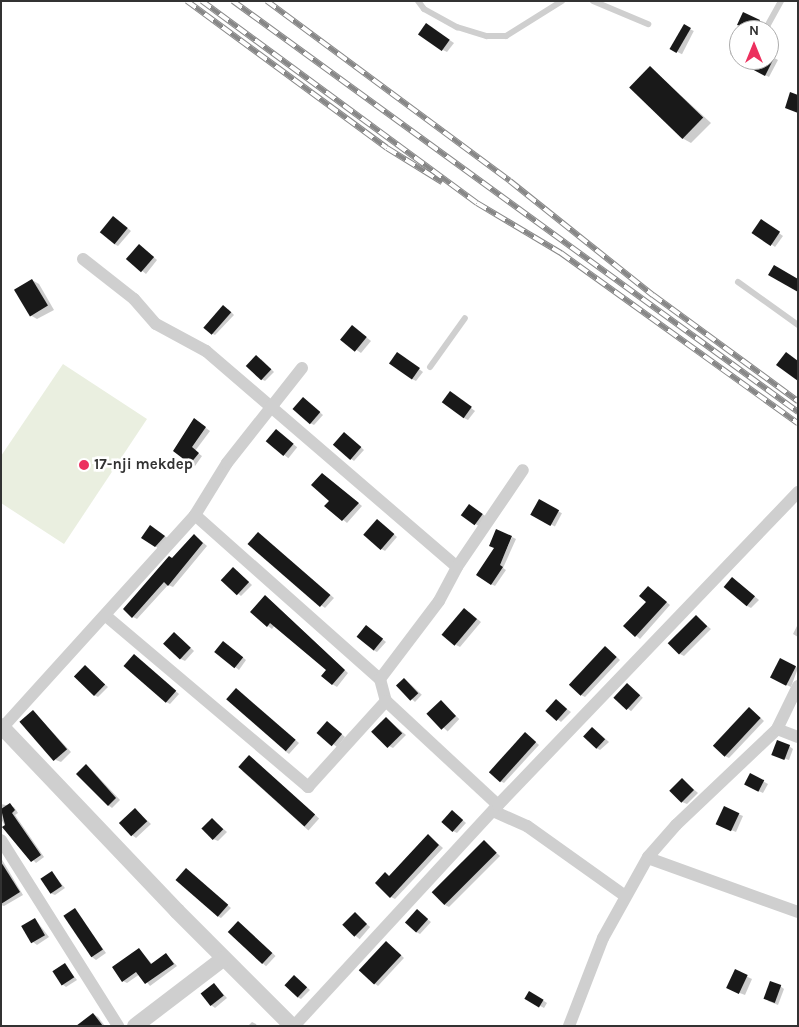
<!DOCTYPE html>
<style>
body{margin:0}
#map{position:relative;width:799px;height:1027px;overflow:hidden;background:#fff;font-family:Karla,sans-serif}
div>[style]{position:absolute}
.green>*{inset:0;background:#eaefe0}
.shadow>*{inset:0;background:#0003;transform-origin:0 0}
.building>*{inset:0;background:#191919;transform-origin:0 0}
.service>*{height:6px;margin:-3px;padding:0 3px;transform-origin:3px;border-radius:3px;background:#cfcfcf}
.minor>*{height:12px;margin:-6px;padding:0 6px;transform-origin:6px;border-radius:6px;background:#cfcfcf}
.tertiary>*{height:16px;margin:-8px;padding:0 8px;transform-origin:8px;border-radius:8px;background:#cfcfcf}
.rail>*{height:5.5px;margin-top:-2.75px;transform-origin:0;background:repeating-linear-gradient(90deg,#fff 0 11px,#878787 0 22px);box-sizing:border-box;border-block:1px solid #878787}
.dots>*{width:14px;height:14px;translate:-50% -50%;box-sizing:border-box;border:2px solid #fff;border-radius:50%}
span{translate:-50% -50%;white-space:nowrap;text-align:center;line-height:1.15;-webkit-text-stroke:5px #fff;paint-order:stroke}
.poi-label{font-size:15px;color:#323232;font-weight:700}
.left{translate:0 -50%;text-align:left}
.frame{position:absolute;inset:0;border:2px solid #323232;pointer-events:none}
.north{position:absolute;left:729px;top:20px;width:50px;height:50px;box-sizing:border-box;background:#fff;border:1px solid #adadad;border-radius:50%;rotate:0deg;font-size:14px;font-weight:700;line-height:20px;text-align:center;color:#323232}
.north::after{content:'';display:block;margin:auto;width:18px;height:22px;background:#ec305e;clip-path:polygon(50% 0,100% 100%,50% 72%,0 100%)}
</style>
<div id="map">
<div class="green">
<i style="clip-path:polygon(63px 364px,147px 419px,64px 544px,1px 503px,1px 456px)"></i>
</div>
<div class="shadow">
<i style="clip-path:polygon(743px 13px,764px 23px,761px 30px,750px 30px,738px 24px)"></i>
<i style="left:684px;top:26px;width:11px;height:26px;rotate:27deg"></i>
<i style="clip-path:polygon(430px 27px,454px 43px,447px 52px,443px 50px)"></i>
<i style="clip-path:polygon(769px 55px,778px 60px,769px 77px,751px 68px,755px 60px,769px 60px)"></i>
<i style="clip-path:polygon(651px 68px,711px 123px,691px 143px,682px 138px)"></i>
<i style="clip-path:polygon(114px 217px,131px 231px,118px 246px,114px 244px)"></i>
<i style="clip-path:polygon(765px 223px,783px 236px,775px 247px,771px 244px)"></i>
<i style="clip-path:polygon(143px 248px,157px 260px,146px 274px,128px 259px)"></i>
<i style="clip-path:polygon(32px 280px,39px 284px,54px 310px,37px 319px,30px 315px,15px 289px)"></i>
<i style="clip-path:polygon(228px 309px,234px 315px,215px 335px,211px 333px)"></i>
<i style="clip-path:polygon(356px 329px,371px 341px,361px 353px,342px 340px)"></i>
<i style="clip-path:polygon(402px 356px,423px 372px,416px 381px,412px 379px)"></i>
<i style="clip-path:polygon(261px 359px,274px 372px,265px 381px,261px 379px)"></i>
<i style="clip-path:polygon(454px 395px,475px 411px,468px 420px,464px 418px)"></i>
<i style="clip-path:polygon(303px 398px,323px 415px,314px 425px,310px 423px)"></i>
<i style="clip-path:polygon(198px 422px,210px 431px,195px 451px,202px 456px,195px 466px,175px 451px)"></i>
<i style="left:277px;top:431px;width:26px;height:14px;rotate:39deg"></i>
<i style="clip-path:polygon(348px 436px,364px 450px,354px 461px,350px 458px)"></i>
<i style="clip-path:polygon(322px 474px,362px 506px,347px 523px,326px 505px,330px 500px)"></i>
<i style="left:539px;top:501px;width:26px;height:15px;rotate:28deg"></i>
<i style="clip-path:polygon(473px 508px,487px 517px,480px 527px,462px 515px)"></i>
<i style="clip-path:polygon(381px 523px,397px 537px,385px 551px,380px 548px)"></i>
<i style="clip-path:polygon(154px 529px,169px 539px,159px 549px,155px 546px)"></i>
<i style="clip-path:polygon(262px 536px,334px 598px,325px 608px,321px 605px)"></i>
<i style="clip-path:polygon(512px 537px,516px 539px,503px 568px,506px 570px,495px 586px,491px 584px)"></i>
<i style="clip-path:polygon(198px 538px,207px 546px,173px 587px,168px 585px,137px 619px,133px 617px,173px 559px)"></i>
<i style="clip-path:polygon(237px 571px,252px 585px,241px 596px,222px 581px)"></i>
<i style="clip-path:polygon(736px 581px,759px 600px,751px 608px,747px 606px)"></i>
<i style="clip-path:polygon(652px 590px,670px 605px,640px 639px,625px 626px,648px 602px)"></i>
<i style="clip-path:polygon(269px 599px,348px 673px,337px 687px,332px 684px,328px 670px,275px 625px,272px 629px,268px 626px,252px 612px)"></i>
<i style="clip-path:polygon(469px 612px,481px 622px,460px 647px,456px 645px)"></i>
<i style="clip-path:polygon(696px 617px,711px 629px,684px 656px,680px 654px)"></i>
<i style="clip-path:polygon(798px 624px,798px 637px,793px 634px)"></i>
<i style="clip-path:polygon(370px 629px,386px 642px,377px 652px,373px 650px)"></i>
<i style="clip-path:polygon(178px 636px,194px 651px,185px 661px,181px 659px)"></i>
<i style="clip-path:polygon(228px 645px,246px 660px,239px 670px,216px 652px)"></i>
<i style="clip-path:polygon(606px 647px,620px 660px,585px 697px,581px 695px)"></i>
<i style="clip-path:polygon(134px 655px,179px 694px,170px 704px,166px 702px)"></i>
<i style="clip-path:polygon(781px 660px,798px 668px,791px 687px,776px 680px)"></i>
<i style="clip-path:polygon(85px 667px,108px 687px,98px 697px,94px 695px)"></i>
<i style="left:405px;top:679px;width:23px;height:10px;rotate:43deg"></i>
<i style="left:627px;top:684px;width:21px;height:18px;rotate:41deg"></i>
<i style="clip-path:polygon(556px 701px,571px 712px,561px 722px,547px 711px)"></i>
<i style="left:441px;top:702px;width:25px;height:17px;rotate:43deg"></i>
<i style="clip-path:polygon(33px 711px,71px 752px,61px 762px,56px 760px)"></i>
<i style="clip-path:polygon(753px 711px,764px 721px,729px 758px,725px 756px)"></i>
<i style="clip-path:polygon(386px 718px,406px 735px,393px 748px,389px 746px)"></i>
<i style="clip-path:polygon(278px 725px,299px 743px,289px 754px,285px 751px)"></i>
<i style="clip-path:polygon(331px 725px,345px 737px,337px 747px,318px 733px)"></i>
<i style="clip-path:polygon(593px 728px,609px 742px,600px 750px,596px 748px)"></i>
<i style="clip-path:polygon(529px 736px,539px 745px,504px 783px,500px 781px)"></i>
<i style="clip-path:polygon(789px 746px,793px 749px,789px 760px,774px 755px)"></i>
<i style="left:253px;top:759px;width:89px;height:16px;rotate:42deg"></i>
<i style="clip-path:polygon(87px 765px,120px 800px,112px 808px,108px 805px)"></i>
<i style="clip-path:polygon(751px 775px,768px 784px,763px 793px,750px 787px)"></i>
<i style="clip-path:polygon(682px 779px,698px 793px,687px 804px,682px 802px)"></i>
<i style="clip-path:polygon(1px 804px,14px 807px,18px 813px,15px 815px,44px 857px,36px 863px,14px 841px,1px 819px)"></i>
<i style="clip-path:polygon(724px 808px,743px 816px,736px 832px,722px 826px)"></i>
<i style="clip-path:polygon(136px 810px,151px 824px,136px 838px,132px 835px)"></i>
<i style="clip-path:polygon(456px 814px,466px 823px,457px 833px,453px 831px)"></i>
<i style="clip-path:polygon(212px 819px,227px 832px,218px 841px,213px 839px)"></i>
<i style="clip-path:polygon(428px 835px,443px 848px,395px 899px,391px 897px,390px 877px)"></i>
<i style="clip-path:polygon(484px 842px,500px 856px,449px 907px,445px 905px)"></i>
<i style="clip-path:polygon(1px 858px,23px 895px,4px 906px,1px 905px)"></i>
<i style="clip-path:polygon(190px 872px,231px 908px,221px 918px,217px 916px)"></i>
<i style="clip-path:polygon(52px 873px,65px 888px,55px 895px,50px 893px)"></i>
<i style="clip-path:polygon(75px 910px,106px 953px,96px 960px,92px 957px)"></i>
<i style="clip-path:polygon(417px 911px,431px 922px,420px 934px,416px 932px)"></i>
<i style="left:355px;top:914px;width:20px;height:16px;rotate:41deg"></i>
<i style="clip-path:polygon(35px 919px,49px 937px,37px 945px,33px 942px)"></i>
<i style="left:239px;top:922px;width:50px;height:14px;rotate:43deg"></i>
<i style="clip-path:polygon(390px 945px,404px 958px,378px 986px,374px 983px)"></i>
<i style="clip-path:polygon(139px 949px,152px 964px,166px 954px,177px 966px,150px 986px,140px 974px,127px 983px,123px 981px)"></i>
<i style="clip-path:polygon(65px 965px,77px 980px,66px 987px,62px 984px)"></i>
<i style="clip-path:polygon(735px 971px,752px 979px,745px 995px,732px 990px)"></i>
<i style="clip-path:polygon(295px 977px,310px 990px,301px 999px,297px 997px)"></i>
<i style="clip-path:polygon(214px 984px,227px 998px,215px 1008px,211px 1005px)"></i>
<i style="clip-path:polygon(780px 986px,784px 989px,778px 1005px,768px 1001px)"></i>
<i style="clip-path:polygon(530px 992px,547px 1003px,544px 1008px,526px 998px)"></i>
<i style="clip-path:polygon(93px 1014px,98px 1017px,105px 1026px,85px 1026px)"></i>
<i style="clip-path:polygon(252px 1022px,256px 1024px,257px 1026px,248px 1026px)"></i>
</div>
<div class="building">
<i style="clip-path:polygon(743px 12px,760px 20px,756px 30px,737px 25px)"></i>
<i style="left:426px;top:23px;width:29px;height:14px;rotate:35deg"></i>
<i style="left:684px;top:24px;width:8px;height:29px;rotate:30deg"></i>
<i style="clip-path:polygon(754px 60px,773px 60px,765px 76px,750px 68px)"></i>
<i style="left:650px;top:66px;width:74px;height:30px;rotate:44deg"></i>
<i style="clip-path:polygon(790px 92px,798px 95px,798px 113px,785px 108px)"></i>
<i style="left:113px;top:216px;width:19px;height:21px;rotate:39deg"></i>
<i style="left:761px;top:219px;width:23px;height:17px;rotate:34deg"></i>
<i style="left:139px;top:244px;width:20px;height:20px;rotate:41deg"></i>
<i style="clip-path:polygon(774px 265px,798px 279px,798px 292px,768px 275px)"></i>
<i style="left:32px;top:279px;width:31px;height:21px;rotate:59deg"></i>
<i style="left:223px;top:305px;width:11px;height:30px;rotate:41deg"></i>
<i style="left:352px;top:325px;width:19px;height:19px;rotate:39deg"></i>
<i style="left:397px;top:352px;width:28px;height:14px;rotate:35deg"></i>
<i style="clip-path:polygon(786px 352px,798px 361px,798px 381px,776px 365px)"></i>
<i style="left:256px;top:355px;width:21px;height:15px;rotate:43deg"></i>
<i style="left:450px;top:391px;width:27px;height:14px;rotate:36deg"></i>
<i style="left:303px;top:397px;width:23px;height:16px;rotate:41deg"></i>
<i style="clip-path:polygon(194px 418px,206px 427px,192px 447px,199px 453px,190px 464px,173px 451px)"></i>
<i style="left:276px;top:429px;width:23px;height:16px;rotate:40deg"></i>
<i style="left:344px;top:432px;width:23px;height:17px;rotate:41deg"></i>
<i style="clip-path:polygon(322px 473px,359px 503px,342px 521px,324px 506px,329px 501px,311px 485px)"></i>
<i style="left:539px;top:499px;width:23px;height:18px;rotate:29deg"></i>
<i style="left:469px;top:504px;width:17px;height:14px;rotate:36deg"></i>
<i style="left:377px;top:519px;width:23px;height:21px;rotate:41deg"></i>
<i style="clip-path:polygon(150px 525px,165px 536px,155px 547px,141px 538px)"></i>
<i style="clip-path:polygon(496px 529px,512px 536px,500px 565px,503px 567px,491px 585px,476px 575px,494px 548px,489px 546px)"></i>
<i style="left:258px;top:532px;width:96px;height:16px;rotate:41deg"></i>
<i style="clip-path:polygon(194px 534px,203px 543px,168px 586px,164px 582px,132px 618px,123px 609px,169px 556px,172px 558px)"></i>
<i style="left:233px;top:567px;width:22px;height:18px;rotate:43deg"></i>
<i style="left:732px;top:577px;width:30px;height:13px;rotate:40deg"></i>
<i style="clip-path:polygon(648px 586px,667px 602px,635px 637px,623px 626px,646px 602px,639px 596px)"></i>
<i style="clip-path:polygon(265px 595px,345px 670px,332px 685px,321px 676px,326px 670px,270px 623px,267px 627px,250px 612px)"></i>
<i style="left:464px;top:608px;width:17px;height:35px;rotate:40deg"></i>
<i style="left:696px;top:615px;width:16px;height:40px;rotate:45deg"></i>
<i style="left:366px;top:625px;width:22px;height:15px;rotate:39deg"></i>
<i style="left:174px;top:632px;width:23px;height:16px;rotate:43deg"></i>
<i style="left:223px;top:641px;width:26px;height:14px;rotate:39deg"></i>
<i style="left:605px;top:646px;width:16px;height:53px;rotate:43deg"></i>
<i style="left:134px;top:654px;width:56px;height:16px;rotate:41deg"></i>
<i style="left:780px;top:658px;width:18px;height:22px;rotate:27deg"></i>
<i style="left:85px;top:665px;width:28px;height:16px;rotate:44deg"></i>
<i style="left:404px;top:678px;width:21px;height:11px;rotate:47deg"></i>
<i style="left:627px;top:683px;width:18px;height:20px;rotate:43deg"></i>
<i style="left:236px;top:688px;width:79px;height:15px;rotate:41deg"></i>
<i style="left:556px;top:699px;width:15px;height:16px;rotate:42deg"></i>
<i style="left:441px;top:700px;width:22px;height:20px;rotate:47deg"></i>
<i style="left:749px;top:707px;width:16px;height:53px;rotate:43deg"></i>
<i style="left:33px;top:710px;width:52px;height:18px;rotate:49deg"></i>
<i style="left:386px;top:717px;width:23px;height:21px;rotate:45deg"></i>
<i style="left:327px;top:721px;width:20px;height:16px;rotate:41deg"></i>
<i style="left:592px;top:727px;width:18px;height:13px;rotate:43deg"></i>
<i style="left:525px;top:732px;width:15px;height:54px;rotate:42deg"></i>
<i style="left:777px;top:740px;width:14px;height:16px;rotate:21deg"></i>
<i style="left:249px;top:755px;width:89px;height:16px;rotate:42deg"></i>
<i style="clip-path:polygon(86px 764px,116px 798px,108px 806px,76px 774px)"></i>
<i style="left:750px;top:773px;width:16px;height:13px;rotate:27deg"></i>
<i style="left:682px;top:778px;width:17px;height:18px;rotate:45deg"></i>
<i style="clip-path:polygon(10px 803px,15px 810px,12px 813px,41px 855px,31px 862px,2px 827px,5px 825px,1px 809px)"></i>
<i style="left:724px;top:806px;width:17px;height:20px;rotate:25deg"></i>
<i style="left:135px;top:808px;width:18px;height:22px;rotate:47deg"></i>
<i style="left:452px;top:810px;width:15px;height:16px;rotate:42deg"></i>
<i style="left:212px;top:818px;width:16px;height:15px;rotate:45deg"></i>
<i style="clip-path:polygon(428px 834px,439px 845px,390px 898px,375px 883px,385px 872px,389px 876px)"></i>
<i style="left:484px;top:840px;width:18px;height:74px;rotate:45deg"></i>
<i style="clip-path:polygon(1px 862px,20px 892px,1px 904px)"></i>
<i style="left:186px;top:868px;width:56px;height:16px;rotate:41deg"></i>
<i style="left:52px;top:871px;width:18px;height:14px;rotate:56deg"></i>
<i style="left:75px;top:908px;width:50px;height:14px;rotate:56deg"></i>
<i style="left:417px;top:909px;width:15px;height:18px;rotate:42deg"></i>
<i style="left:355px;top:912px;width:17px;height:18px;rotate:45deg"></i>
<i style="left:35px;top:918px;width:20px;height:16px;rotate:60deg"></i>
<i style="left:238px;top:921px;width:47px;height:15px;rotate:43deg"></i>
<i style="left:386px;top:941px;width:21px;height:40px;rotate:43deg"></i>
<i style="clip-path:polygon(139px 948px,151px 964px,166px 953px,174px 964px,145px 984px,136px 972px,122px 982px,112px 967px)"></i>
<i style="left:65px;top:963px;width:17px;height:15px;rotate:57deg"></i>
<i style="left:735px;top:969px;width:14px;height:21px;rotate:25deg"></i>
<i style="left:294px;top:975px;width:18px;height:14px;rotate:43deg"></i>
<i style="left:770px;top:981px;width:12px;height:19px;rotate:20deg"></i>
<i style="left:214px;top:983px;width:16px;height:17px;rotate:52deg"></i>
<i style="left:529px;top:991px;width:17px;height:9px;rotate:31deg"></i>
<i style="clip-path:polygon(93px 1013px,103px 1026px,76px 1026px)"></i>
</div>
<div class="service">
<i style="left:418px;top:1px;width:10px;rotate:53deg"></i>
<i style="left:424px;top:9px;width:38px;rotate:29deg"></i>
<i style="left:457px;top:27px;width:31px;rotate:17deg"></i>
<i style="left:487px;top:36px;width:19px"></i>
<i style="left:506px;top:36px;width:66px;rotate:-32deg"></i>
<i style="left:593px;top:1px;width:60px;rotate:22.7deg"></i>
<i style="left:765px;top:30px;width:33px;rotate:-61deg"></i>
<i style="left:733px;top:53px;width:7px;rotate:-27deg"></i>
<i style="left:738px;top:282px;width:74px;rotate:35.6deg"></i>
<i style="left:430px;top:367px;width:60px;rotate:-54.5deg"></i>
</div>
<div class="minor">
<i style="left:83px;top:259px;width:65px;rotate:38.1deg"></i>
<i style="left:134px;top:299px;width:33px;rotate:49deg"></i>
<i style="left:156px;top:324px;width:57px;rotate:28.4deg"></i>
<i style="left:206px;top:351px;width:331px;rotate:40.7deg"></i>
<i style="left:195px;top:515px;width:247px;rotate:41.6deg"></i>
<i style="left:380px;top:679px;width:23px;rotate:75deg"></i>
<i style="left:386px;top:701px;width:153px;rotate:42.9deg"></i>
<i style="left:106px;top:616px;width:265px;rotate:40.2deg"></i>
<i style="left:308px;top:787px;width:116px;rotate:-47.8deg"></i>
<i style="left:380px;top:679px;width:98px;rotate:-52.9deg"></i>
<i style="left:439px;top:601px;width:38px;rotate:-62deg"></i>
<i style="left:457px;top:567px;width:117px;rotate:-55.8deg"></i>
<i style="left:3px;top:727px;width:286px;rotate:-47.8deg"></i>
<i style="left:195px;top:515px;width:61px;rotate:-58.4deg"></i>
<i style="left:227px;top:463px;width:121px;rotate:-51.7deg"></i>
<i style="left:777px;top:729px;width:22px;rotate:21deg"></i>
<i style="left:493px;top:811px;width:37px;rotate:24deg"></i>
<i style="left:527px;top:826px;width:120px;rotate:35.5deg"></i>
<i style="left:1px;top:840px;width:220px;rotate:57.8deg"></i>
<i style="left:648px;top:858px;width:159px;rotate:19.8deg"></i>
<i style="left:294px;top:1026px;width:301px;rotate:-47.3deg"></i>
<i style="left:498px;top:805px;width:434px;rotate:-46.2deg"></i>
<i style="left:569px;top:1026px;width:94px;rotate:-68.9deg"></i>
<i style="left:603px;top:938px;width:93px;rotate:-60.9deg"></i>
<i style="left:648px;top:857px;width:43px;rotate:-48.8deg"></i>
<i style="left:676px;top:825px;width:139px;rotate:-43.5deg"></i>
<i style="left:777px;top:729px;width:48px;rotate:-64deg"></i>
</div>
<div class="tertiary">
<i style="left:1px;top:726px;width:255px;rotate:46.4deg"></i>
<i style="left:177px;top:911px;width:163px;rotate:45deg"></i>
<i style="left:135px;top:1026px;width:111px;rotate:-37.3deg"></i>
</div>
<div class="rail">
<i style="left:187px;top:1px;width:248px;rotate:36.3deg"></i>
<i style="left:387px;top:148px;width:65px;rotate:31.7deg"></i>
<i style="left:202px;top:1px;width:341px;rotate:36.3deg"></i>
<i style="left:477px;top:203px;width:98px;rotate:30.8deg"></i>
<i style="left:561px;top:253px;width:292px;rotate:35.7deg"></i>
<i style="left:233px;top:1px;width:699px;rotate:36.03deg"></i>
<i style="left:267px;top:1px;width:302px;rotate:36.5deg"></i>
<i style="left:510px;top:181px;width:183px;rotate:38.6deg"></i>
<i style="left:653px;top:295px;width:180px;rotate:36.2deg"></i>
</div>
<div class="dots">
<i style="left:84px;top:465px;background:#ec305e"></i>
</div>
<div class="poi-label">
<span class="left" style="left:94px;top:465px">17-nji mekdep</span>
</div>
<div class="frame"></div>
<div class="north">N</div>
</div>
